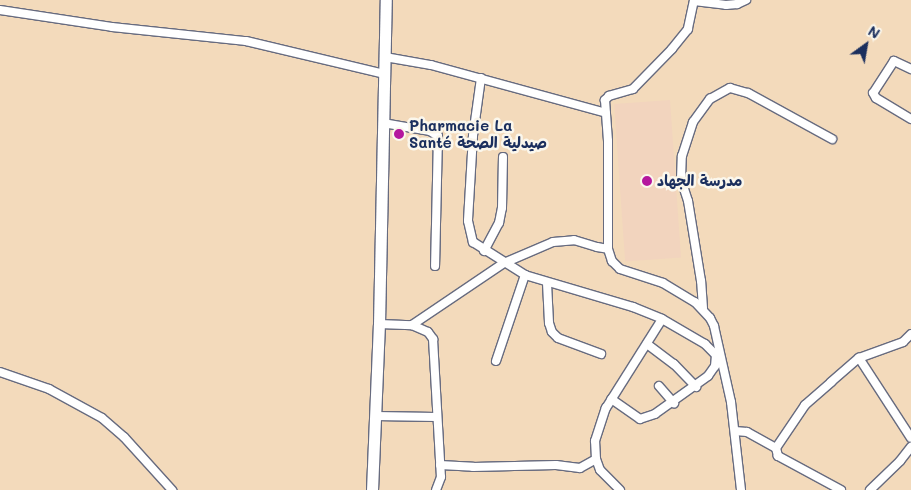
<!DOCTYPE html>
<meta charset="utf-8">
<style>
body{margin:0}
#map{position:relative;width:911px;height:490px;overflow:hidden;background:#f3dabb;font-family:Mali,"Playpen Sans Arabic",sans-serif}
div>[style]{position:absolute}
.built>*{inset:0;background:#f2d4be;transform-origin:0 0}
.roads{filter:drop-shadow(1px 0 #676b7f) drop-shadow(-1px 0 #676b7f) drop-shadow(0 1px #676b7f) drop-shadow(0 -1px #676b7f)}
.street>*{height:8px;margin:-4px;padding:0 4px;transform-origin:4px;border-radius:4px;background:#fff}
.secondary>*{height:11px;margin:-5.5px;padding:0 5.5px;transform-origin:5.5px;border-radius:5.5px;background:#fff}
.dots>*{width:14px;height:14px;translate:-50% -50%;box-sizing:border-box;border:2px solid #fbf7ec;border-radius:50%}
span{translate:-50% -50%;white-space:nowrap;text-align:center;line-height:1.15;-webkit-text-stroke:5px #fbf7ec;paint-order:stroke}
.poi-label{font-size:15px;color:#1b2f5e;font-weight:700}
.left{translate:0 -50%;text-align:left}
.north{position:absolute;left:841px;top:20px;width:50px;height:50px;-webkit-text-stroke:4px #fbf7ec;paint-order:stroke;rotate:32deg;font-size:14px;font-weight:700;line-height:20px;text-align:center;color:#1b2f5e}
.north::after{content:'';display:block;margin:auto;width:18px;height:22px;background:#1b2f5e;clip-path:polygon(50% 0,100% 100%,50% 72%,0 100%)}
</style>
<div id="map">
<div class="built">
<i style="left:670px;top:100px;width:158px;height:56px;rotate:86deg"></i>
</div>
<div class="roads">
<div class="street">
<i style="left:694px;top:0;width:30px;rotate:102deg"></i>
<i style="left:688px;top:29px;width:26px;rotate:129deg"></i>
<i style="left:672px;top:49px;width:56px;rotate:134.3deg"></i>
<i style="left:633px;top:89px;width:25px;rotate:164deg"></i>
<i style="left:609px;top:96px;width:6px;rotate:135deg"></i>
<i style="left:605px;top:100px;width:41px;rotate:85.8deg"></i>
<i style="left:608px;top:141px;width:108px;rotate:90deg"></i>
<i style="left:608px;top:249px;width:13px;rotate:72deg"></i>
<i style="left:612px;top:261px;width:11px;rotate:45deg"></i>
<i style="left:620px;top:269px;width:45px;rotate:18deg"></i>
<i style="left:663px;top:283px;width:37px;rotate:31deg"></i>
<i style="left:695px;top:302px;width:22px;rotate:47deg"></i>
<i style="left:710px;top:318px;width:9px;rotate:63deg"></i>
<i style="left:714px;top:326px;width:78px;rotate:77.4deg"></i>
<i style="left:731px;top:402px;width:89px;rotate:83.5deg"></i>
<i style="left:694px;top:1px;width:32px;rotate:7deg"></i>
<i style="left:726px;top:5px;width:11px;rotate:-5deg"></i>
<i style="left:737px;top:4px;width:10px;rotate:-24deg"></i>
<i style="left:0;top:10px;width:113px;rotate:8.6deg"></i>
<i style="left:112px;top:27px;width:135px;rotate:6deg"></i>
<i style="left:246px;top:41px;width:143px;rotate:13.4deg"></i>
<i style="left:385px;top:57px;width:47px;rotate:9.9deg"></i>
<i style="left:431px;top:65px;width:181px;rotate:15.3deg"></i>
<i style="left:911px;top:69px;width:19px;rotate:-155deg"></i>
<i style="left:894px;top:61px;width:38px;rotate:123deg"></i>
<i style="left:873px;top:93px;width:6px;rotate:59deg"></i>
<i style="left:876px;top:98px;width:41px;rotate:31deg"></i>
<i style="left:481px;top:78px;width:59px;rotate:97.9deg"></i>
<i style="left:473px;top:136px;width:85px;rotate:93.4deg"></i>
<i style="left:468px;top:221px;width:22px;rotate:77deg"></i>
<i style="left:473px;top:242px;width:62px;rotate:32.4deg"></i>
<i style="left:525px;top:275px;width:113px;rotate:16.5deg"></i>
<i style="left:633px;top:307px;width:31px;rotate:22deg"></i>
<i style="left:662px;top:319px;width:50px;rotate:30.2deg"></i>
<i style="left:705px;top:344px;width:16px;rotate:45deg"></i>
<i style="left:716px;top:355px;width:11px;rotate:95deg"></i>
<i style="left:715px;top:366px;width:12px;rotate:125deg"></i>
<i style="left:708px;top:376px;width:65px;rotate:144.4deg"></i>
<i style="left:655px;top:414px;width:16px;rotate:162deg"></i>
<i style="left:640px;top:419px;width:35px;rotate:-145deg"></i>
<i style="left:383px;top:123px;width:48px;rotate:9.7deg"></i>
<i style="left:430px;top:131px;width:9px;rotate:32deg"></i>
<i style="left:438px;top:136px;width:130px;rotate:91.3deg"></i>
<i style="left:484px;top:251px;width:32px;rotate:-62deg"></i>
<i style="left:499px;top:223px;width:15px;rotate:-79deg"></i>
<i style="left:502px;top:208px;width:51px;rotate:-88.9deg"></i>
<i style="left:547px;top:283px;width:40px;rotate:87.1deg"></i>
<i style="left:549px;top:323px;width:9px;rotate:72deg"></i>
<i style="left:552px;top:332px;width:8px;rotate:45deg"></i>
<i style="left:558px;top:338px;width:46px;rotate:20.4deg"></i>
<i style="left:703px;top:308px;width:27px;rotate:-94deg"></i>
<i style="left:701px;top:281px;width:81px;rotate:-99.2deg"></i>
<i style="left:688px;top:201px;width:23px;rotate:-108deg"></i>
<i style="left:681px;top:179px;width:23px;rotate:-88deg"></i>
<i style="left:682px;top:156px;width:36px;rotate:-72deg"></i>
<i style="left:693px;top:122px;width:29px;rotate:-54deg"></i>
<i style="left:710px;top:99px;width:23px;rotate:-29deg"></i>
<i style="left:730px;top:88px;width:19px;rotate:16deg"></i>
<i style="left:748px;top:93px;width:96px;rotate:28.7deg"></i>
<i style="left:379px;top:324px;width:33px;rotate:2deg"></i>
<i style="left:412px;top:325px;width:17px;rotate:24deg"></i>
<i style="left:428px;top:332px;width:9px;rotate:54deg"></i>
<i style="left:433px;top:339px;width:138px;rotate:86.7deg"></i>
<i style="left:441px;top:477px;width:14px;rotate:111deg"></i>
<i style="left:412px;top:325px;width:111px;rotate:-34deg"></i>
<i style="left:504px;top:263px;width:53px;rotate:-23.2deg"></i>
<i style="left:553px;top:242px;width:21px;rotate:-5deg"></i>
<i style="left:574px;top:240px;width:24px;rotate:17deg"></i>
<i style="left:597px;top:247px;width:11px;rotate:10deg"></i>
<i style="left:647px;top:344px;width:34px;rotate:37deg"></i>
<i style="left:674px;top:364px;width:32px;rotate:46deg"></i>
<i style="left:859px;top:358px;width:95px;rotate:57deg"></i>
<i style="left:496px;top:361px;width:91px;rotate:-71.4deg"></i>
<i style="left:0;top:372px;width:52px;rotate:19.1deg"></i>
<i style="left:49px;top:389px;width:60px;rotate:28.7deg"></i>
<i style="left:102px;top:418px;width:29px;rotate:41deg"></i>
<i style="left:124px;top:437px;width:72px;rotate:47.8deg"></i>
<i style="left:659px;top:386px;width:23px;rotate:49deg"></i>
<i style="left:375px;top:416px;width:61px;rotate:0.9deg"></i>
<i style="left:735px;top:431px;width:12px;rotate:5deg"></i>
<i style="left:747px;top:432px;width:33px;rotate:29deg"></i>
<i style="left:440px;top:465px;width:33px;rotate:3deg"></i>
<i style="left:473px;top:467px;width:83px;rotate:-1.4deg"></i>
<i style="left:556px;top:465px;width:24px;rotate:7deg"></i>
<i style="left:580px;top:468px;width:18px;rotate:-29deg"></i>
<i style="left:620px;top:490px;width:28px;rotate:-135deg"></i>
<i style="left:600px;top:470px;width:12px;rotate:-110deg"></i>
<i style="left:596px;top:459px;width:18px;rotate:-93deg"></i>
<i style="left:595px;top:441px;width:35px;rotate:-72deg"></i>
<i style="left:606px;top:408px;width:105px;rotate:-57.8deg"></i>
<i style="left:841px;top:490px;width:72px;rotate:-151.6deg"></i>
<i style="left:778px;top:456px;width:8px;rotate:-104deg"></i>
<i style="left:776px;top:448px;width:52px;rotate:-56deg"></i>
<i style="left:805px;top:405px;width:35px;rotate:-41deg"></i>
<i style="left:831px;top:382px;width:37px;rotate:-41deg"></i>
<i style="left:859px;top:358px;width:47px;rotate:-20deg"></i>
<i style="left:903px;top:342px;width:11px;rotate:-45deg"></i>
<i style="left:870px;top:490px;width:42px;rotate:-44deg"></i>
<i style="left:900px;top:461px;width:18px;rotate:-52deg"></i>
</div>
<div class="secondary">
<i style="left:372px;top:490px;width:166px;rotate:-87.6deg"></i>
<i style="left:379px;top:324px;width:324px;rotate:-88.8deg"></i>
</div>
</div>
<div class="dots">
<i style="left:399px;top:134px;background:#b5179e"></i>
<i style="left:647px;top:181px;background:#b5179e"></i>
</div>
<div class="poi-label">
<span class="left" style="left:409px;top:134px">Pharmacie La<br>Santé صيدلية الصحة</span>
<span class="left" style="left:657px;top:181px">مدرسة الجهاد</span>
</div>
<div class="north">N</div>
</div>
